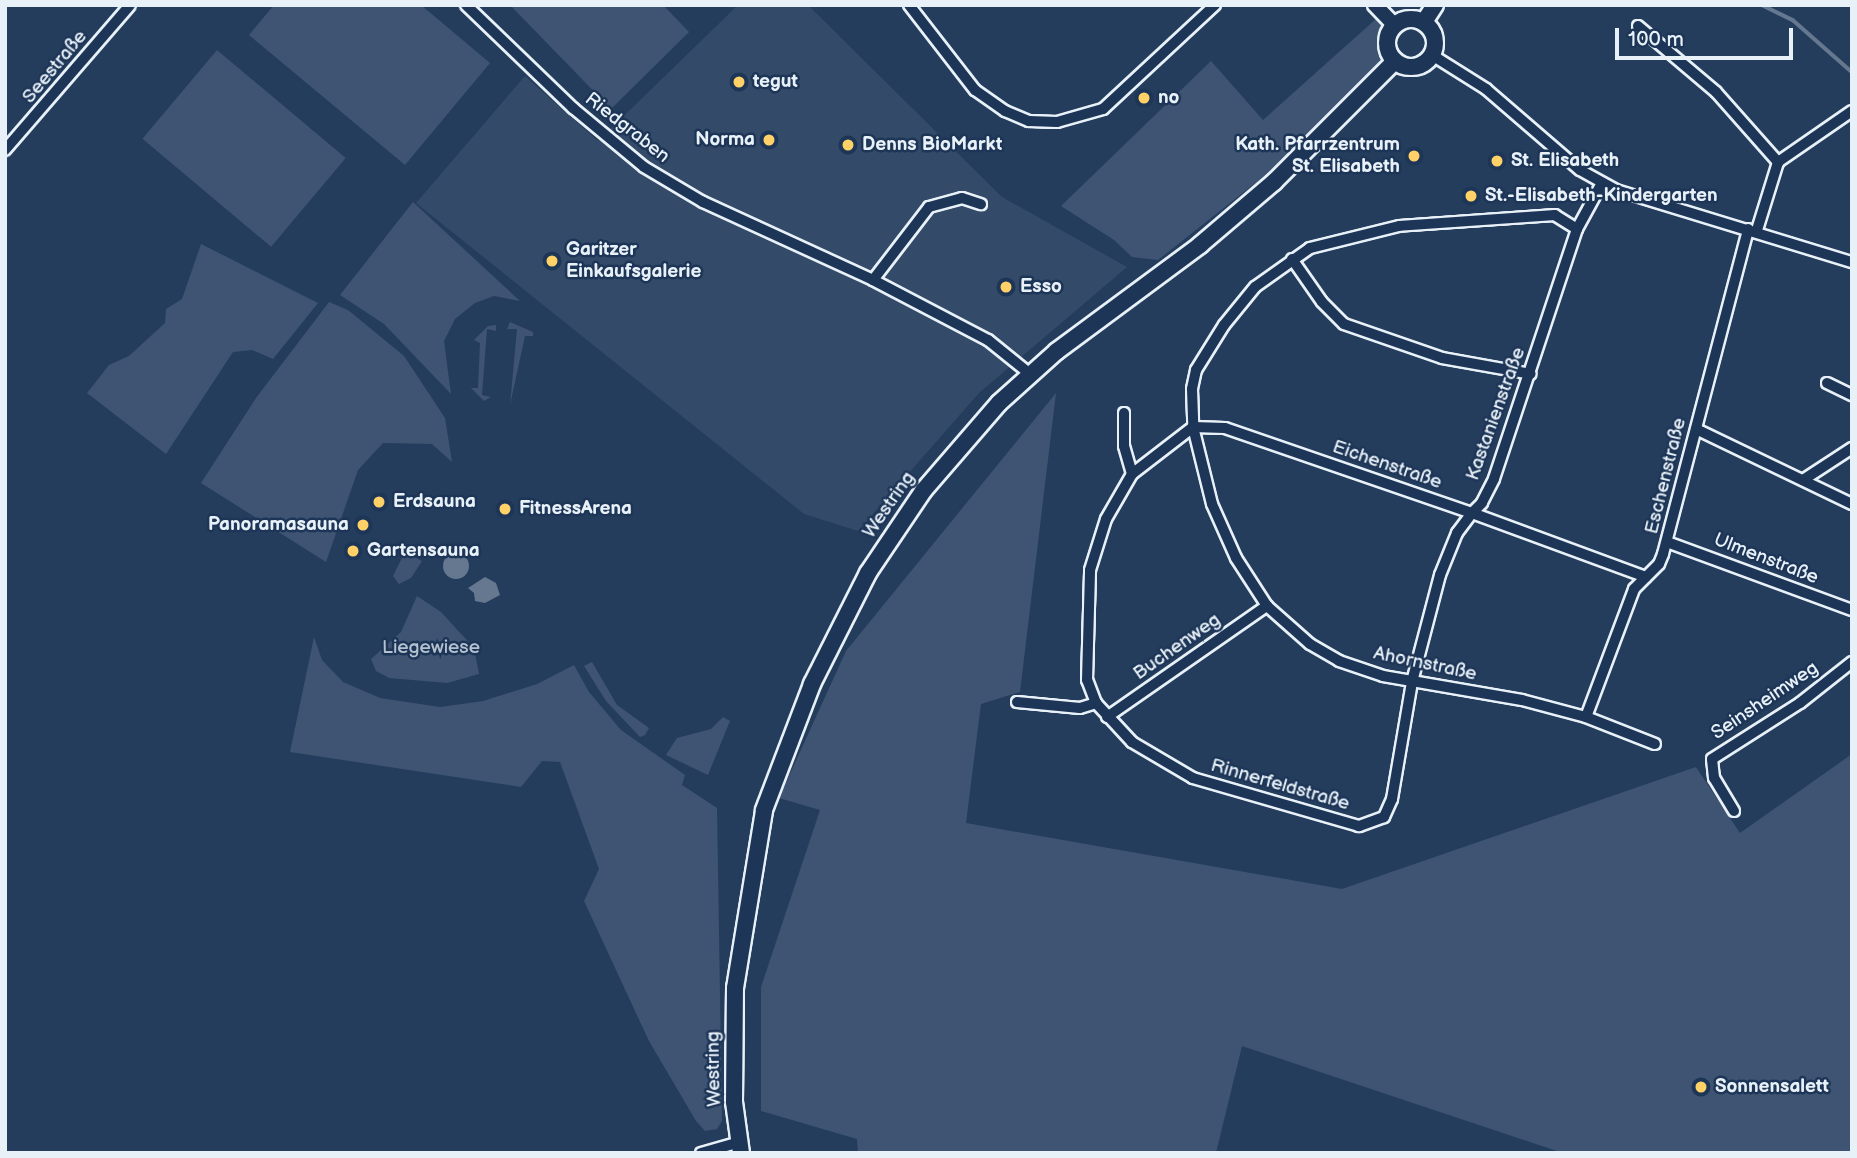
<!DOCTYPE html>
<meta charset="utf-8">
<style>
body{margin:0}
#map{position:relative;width:1857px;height:1158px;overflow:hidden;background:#253d5d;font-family:"Balsamiq Sans",sans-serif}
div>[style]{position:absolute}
.built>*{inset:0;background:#334a68}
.green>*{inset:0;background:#3e5472;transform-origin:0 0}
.water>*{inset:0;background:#657890}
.round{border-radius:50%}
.stream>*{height:3.5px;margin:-1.75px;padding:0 1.75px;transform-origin:1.75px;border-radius:1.75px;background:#657890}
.roads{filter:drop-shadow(2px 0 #e8f1f8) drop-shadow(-2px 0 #e8f1f8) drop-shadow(0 2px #e8f1f8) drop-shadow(0 -2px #e8f1f8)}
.street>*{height:10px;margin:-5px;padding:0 5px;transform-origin:5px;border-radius:5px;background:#1d3557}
.secondary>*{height:14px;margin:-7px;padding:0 7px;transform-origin:7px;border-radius:7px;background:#1d3557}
.primary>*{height:16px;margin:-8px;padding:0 8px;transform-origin:8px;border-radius:8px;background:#1d3557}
.primary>.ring{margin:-8px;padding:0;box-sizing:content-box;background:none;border:16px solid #1d3557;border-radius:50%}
.dots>*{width:19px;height:19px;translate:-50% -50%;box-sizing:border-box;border:4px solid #1d3557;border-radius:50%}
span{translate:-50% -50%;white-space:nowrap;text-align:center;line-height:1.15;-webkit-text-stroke:5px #1d3557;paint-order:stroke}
.street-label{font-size:19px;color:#e8f1f8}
.poi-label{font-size:19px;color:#e8f1f8;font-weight:700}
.left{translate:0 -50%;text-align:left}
.right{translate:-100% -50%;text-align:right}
.park-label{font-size:19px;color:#b5c2d0}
.frame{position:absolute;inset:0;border:7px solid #e8f1f8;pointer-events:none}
.scale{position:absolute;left:1615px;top:28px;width:178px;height:32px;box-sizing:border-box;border:4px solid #e8f1f8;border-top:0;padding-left:9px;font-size:21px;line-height:24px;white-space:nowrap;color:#e8f1f8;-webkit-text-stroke:5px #1d3557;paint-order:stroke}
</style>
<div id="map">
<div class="built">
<i style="clip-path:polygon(738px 5px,808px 5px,1002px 197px,1127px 267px,979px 393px,858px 531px,804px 514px,416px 203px,525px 76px,598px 141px)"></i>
</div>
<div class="green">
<i style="clip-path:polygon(274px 5px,421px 5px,490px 63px,405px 165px,249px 35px)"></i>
<i style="clip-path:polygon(510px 5px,663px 5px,689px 32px,611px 109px)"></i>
<i style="clip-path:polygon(1377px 18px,1391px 29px,1391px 51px,1355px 96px,1297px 150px,1158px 260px,1132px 257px,1114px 240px,1061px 206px,1211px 61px,1263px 120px)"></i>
<i style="left:217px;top:50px;width:168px;height:116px;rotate:40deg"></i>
<i style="clip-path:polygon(413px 202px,520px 301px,494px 296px,475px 303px,455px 319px,444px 341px,451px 394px,384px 324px,340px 295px)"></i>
<i style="clip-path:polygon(201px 244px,318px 303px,273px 359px,252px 350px,233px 352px,166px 454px,87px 393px,109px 365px,129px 356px,165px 323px,166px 309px,182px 299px)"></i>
<i style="clip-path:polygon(329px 302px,348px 310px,404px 356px,445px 418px,452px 462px,432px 444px,383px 443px,358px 470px,326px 562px,201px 483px,256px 398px)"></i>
<i style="clip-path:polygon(510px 322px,533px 332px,533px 336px,525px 336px,510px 405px,517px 329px,507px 329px)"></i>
<i style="clip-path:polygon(496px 325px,496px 331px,487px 329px,482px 395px,491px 397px,484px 401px,471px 388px,478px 388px,480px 343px,474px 340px,488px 326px)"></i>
<i style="clip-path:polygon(1056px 393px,1020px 692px,981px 704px,966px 823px,1342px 889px,1696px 767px,1740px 833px,1852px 754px,1852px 1153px,1563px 1153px,1242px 1046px,1216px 1153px,858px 1153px,857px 1139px,761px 1111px,761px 987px,820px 810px,779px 798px,846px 651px)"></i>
<i style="clip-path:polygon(405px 552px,422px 561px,411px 578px,399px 584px,393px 576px)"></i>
<i style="clip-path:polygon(417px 596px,441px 612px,474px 648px,479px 674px,447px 683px,389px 678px,376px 671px,371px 659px,401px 632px)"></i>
<i style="clip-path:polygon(314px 637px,322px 660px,343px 682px,380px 698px,440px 707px,483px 701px,537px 684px,574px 665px,589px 692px,621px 730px,685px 775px,682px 785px,717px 808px,722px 1121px,717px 1129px,705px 1131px,696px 1121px,649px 1041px,584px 901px,599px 869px,560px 762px,542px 761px,521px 787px,290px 752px)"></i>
<i style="clip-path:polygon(592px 662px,617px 705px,649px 728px,645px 735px,640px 737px,606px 701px,584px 666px)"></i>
<i style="clip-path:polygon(723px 717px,730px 721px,708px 775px,666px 755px,677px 738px,711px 729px)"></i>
</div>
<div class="water">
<i class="round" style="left:443px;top:553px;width:26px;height:26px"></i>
<i style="clip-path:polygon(485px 577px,496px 583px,500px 595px,485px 603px,475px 601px,474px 593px,468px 588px)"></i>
</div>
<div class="stream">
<i style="left:1762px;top:5px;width:34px;rotate:26deg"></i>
<i style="left:1793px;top:20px;width:79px;rotate:41.4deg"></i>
</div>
<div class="roads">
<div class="street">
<i style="left:466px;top:5px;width:149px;rotate:43.9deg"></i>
<i style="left:573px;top:108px;width:92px;rotate:39.7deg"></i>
<i style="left:644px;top:167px;width:69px;rotate:30.7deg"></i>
<i style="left:703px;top:202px;width:187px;rotate:24.6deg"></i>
<i style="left:873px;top:280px;width:130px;rotate:27.6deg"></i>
<i style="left:988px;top:340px;width:54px;rotate:39deg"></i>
<i style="left:909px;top:5px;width:108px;rotate:52.2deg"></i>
<i style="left:975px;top:90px;width:37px;rotate:35deg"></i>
<i style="left:1005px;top:111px;width:26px;rotate:23deg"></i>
<i style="left:1029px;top:121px;width:28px;rotate:2deg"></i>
<i style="left:1057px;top:122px;width:48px;rotate:-15.8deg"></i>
<i style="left:1103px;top:109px;width:153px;rotate:-42.9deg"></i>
<i style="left:1638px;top:26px;width:102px;rotate:40.2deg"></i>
<i style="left:1716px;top:92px;width:94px;rotate:48.5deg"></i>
<i style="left:1432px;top:55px;width:64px;rotate:32.2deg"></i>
<i style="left:1486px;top:89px;width:124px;rotate:40.8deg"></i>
<i style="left:1580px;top:170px;width:41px;rotate:29.1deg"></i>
<i style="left:1616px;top:190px;width:247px;rotate:17deg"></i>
<i style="left:5px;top:150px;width:191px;rotate:-49.2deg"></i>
<i style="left:1602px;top:183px;width:52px;rotate:118.5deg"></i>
<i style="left:1577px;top:229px;width:263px;rotate:108.4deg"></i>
<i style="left:1494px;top:479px;width:27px;rotate:117deg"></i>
<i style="left:1482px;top:503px;width:14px;rotate:135deg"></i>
<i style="left:1472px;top:513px;width:25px;rotate:127deg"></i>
<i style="left:1457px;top:533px;width:45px;rotate:112deg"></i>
<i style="left:1440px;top:575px;width:111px;rotate:104.7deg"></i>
<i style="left:1412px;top:682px;width:119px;rotate:99.7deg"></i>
<i style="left:1392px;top:799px;width:20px;rotate:114deg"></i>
<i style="left:1384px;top:817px;width:27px;rotate:160deg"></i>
<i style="left:1359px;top:826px;width:173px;rotate:-163.9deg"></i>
<i style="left:1193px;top:778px;width:71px;rotate:-149.5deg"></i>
<i style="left:1132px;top:742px;width:53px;rotate:-132.7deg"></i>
<i style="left:1096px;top:703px;width:25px;rotate:-111deg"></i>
<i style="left:1087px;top:680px;width:110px;rotate:-88.4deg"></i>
<i style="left:1090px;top:570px;width:53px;rotate:-72.6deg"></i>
<i style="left:1106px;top:519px;width:52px;rotate:-60deg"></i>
<i style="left:1132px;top:474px;width:77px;rotate:-37.6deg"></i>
<i style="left:1193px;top:427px;width:32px;rotate:2deg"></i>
<i style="left:1225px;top:428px;width:261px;rotate:19deg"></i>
<i style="left:1472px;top:513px;width:185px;rotate:20.2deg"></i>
<i style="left:1577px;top:229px;width:26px;rotate:-148deg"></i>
<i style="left:1555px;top:215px;width:156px;rotate:176deg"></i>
<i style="left:1399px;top:226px;width:92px;rotate:166.1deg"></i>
<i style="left:1310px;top:248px;width:67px;rotate:144.7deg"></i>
<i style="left:1255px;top:287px;width:49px;rotate:129.2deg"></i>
<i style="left:1224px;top:325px;width:53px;rotate:121.9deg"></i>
<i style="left:1196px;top:370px;width:19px;rotate:102deg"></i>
<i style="left:1192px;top:389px;width:38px;rotate:88deg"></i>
<i style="left:1193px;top:427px;width:79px;rotate:76.1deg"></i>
<i style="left:1212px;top:504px;width:59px;rotate:66deg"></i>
<i style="left:1236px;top:558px;width:57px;rotate:57.1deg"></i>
<i style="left:1267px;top:606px;width:57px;rotate:41.5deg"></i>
<i style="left:1310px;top:644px;width:34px;rotate:30deg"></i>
<i style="left:1339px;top:661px;width:46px;rotate:18.8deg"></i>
<i style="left:1383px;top:676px;width:141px;rotate:9.8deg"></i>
<i style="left:1522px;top:700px;width:66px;rotate:14.9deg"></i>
<i style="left:1586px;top:717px;width:74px;rotate:21.4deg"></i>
<i style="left:1757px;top:230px;width:71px;rotate:-72.8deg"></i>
<i style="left:1778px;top:162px;width:90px;rotate:-34.6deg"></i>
<i style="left:1292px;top:259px;width:52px;rotate:55.1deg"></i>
<i style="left:1322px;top:302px;width:31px;rotate:45deg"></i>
<i style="left:1344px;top:324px;width:104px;rotate:19.1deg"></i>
<i style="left:1442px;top:358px;width:90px;rotate:10.2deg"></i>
<i style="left:873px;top:280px;width:92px;rotate:-52.5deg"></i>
<i style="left:929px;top:207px;width:34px;rotate:-15deg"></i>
<i style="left:962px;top:198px;width:20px;rotate:18deg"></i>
<i style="left:1827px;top:383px;width:28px;rotate:26deg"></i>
<i style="left:1124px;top:413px;width:33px;rotate:90deg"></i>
<i style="left:1124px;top:446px;width:29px;rotate:74deg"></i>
<i style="left:1696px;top:429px;width:173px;rotate:25.7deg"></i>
<i style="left:1803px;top:480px;width:59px;rotate:-33.1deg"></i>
<i style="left:1667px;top:542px;width:197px;rotate:20.2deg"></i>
<i style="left:1017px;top:702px;width:63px;rotate:5.4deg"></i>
<i style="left:1080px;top:708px;width:17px;rotate:-17deg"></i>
<i style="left:1107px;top:717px;width:195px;rotate:-34.8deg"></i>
<i style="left:1586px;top:717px;width:137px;rotate:-69.4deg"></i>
<i style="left:1634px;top:589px;width:35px;rotate:-45deg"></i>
<i style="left:1659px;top:564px;width:11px;rotate:-68deg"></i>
<i style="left:1663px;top:554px;width:336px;rotate:-75.3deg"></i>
<i style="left:1734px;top:811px;width:39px;rotate:-121deg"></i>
<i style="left:1714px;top:778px;width:19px;rotate:-96deg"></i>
<i style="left:1712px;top:759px;width:104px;rotate:-32.5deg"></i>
<i style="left:1800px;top:703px;width:66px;rotate:-38.3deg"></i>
<i style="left:701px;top:1153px;width:41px;rotate:-15.8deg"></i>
</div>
<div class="secondary">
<i style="left:1375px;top:5px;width:28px;rotate:46deg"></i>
</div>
<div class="primary">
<i class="ring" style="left:1387px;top:19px;width:32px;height:32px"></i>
<i style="left:1424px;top:22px;width:20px;rotate:-57deg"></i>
<i style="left:741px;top:1153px;width:51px;rotate:-97.8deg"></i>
<i style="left:734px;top:1102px;width:114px;rotate:-89.5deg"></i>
<i style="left:735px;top:988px;width:180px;rotate:-80.7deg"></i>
<i style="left:764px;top:810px;width:135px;rotate:-69.1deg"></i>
<i style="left:812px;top:684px;width:124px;rotate:-63.2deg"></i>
<i style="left:868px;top:573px;width:99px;rotate:-56.1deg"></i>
<i style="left:923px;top:491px;width:116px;rotate:-49.2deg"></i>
<i style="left:999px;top:403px;width:78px;rotate:-41.9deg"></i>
<i style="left:1057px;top:351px;width:178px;rotate:-36.5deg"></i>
<i style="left:1200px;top:245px;width:97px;rotate:-40.4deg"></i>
<i style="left:1274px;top:182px;width:171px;rotate:-45deg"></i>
</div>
</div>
<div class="dots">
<i style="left:739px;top:82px;background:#ffd166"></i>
<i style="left:1144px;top:98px;background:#ffd166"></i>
<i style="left:769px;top:140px;background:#ffd166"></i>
<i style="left:848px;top:145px;background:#ffd166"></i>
<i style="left:1414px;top:156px;background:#ffd166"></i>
<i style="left:1497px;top:161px;background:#ffd166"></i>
<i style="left:1471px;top:196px;background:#ffd166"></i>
<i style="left:552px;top:261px;background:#ffd166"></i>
<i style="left:1006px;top:287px;background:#ffd166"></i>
<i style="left:379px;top:502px;background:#ffd166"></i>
<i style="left:505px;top:509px;background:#ffd166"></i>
<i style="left:363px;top:525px;background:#ffd166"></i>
<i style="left:353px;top:551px;background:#ffd166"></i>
<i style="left:1701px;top:1087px;background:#ffd166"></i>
</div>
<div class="street-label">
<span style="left:55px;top:67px;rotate:-50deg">Seestraße</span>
<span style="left:627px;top:128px;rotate:38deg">Riedgraben</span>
<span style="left:1496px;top:414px;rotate:-70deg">Kastanienstraße</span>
<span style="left:1387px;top:465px;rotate:19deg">Eichenstraße</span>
<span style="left:1666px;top:476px;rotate:-76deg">Eschenstraße</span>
<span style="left:889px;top:505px;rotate:-55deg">Westring</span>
<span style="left:1766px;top:559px;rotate:21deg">Ulmenstraße</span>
<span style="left:1177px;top:647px;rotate:-35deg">Buchenweg</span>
<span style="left:1425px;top:664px;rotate:12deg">Ahornstraße</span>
<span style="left:1765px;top:701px;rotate:-34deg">Seinsheimweg</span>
<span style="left:1280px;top:785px;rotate:16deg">Rinnerfeldstraße</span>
<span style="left:714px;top:1069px;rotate:-91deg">Westring</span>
</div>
<div class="poi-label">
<span class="left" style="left:753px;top:82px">tegut</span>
<span class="left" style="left:1158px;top:98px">no</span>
<span class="right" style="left:755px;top:140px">Norma</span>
<span class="left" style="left:862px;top:145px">Denns BioMarkt</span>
<span class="right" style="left:1400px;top:156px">Kath. Pfarrzentrum<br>St. Elisabeth</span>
<span class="left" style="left:1511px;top:161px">St. Elisabeth</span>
<span class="left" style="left:1485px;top:196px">St.-Elisabeth-Kindergarten</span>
<span class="left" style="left:566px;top:261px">Garitzer<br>Einkaufsgalerie</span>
<span class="left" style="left:1020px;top:287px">Esso</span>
<span class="left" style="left:393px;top:502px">Erdsauna</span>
<span class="left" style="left:519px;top:509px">FitnessArena</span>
<span class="right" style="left:349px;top:525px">Panoramasauna</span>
<span class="left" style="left:367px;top:551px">Gartensauna</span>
<span class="left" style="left:1715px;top:1087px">Sonnensalett</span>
</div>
<div class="park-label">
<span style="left:431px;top:648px">Liegewiese</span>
</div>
<div class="frame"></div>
<div class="scale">100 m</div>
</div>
